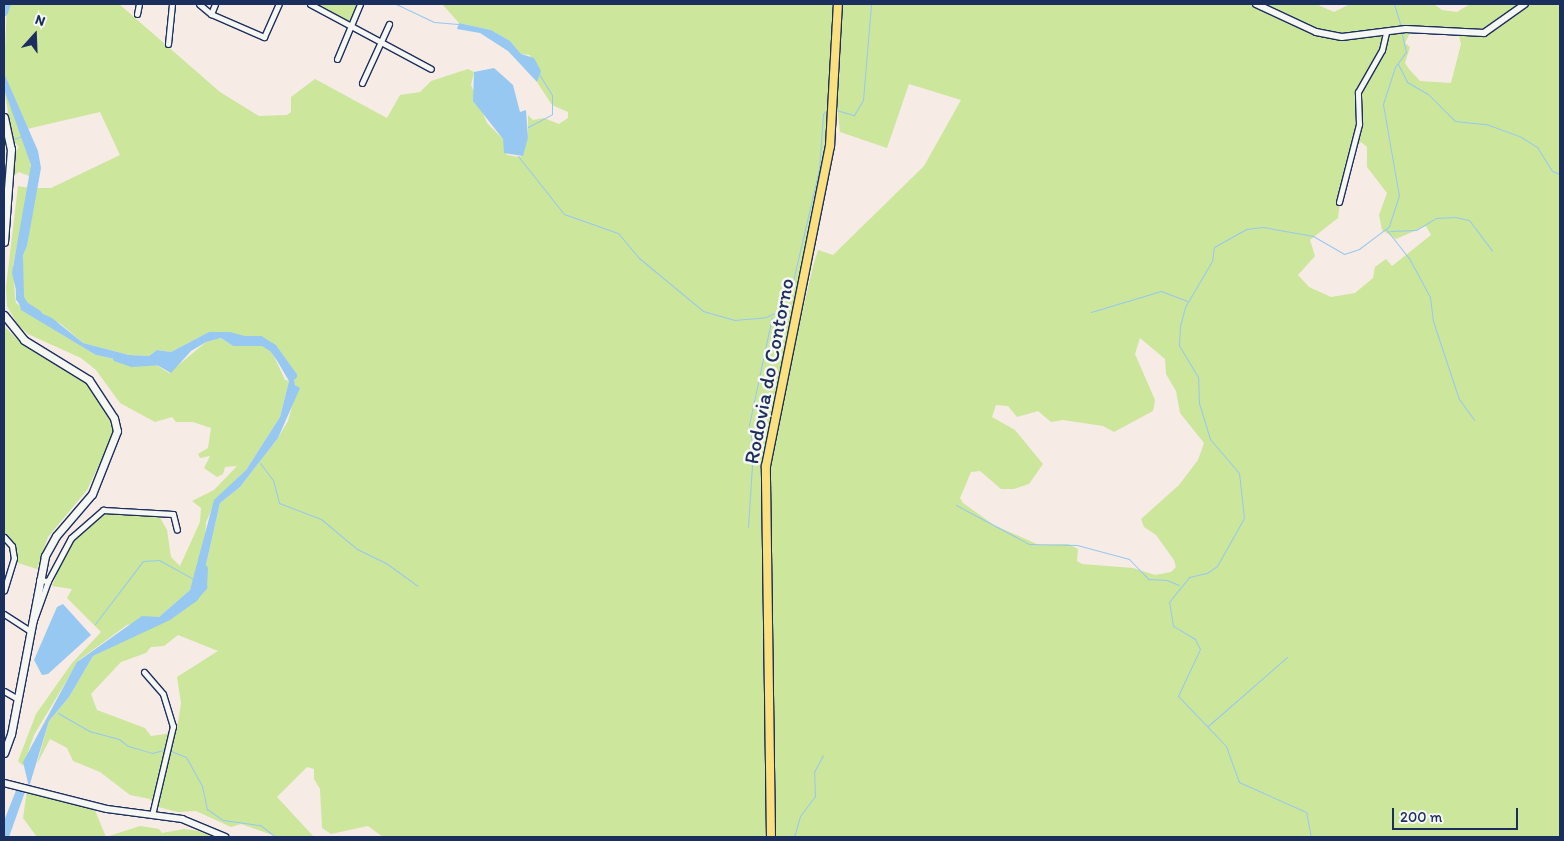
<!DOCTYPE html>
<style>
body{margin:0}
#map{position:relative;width:1564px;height:841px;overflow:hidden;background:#f7ebe6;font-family:Itim,sans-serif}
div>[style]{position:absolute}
.green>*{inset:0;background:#cce69c}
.water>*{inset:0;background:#96c8f2}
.stream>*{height:1px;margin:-0.5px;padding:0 0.5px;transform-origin:0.5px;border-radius:0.5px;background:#96c8f2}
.river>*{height:8px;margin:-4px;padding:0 4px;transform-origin:4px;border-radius:4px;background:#96c8f2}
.roads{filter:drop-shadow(1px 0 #1b2f5e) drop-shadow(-1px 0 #1b2f5e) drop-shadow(0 1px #1b2f5e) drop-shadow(0 -1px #1b2f5e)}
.minor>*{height:5px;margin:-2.5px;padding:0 2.5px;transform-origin:2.5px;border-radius:2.5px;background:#f6f6f2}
.tertiary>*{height:6px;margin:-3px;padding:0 3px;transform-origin:3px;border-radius:3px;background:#f6f6f2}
.secondary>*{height:7px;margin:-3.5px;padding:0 3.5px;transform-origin:3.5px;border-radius:3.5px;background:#f6f6f2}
.primary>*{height:8px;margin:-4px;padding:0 4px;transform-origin:4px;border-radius:4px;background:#fbe080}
span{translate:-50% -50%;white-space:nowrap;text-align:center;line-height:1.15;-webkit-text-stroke:5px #f6f6f2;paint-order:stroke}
.street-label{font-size:21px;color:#1b2f5e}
.frame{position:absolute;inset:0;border:5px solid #1b2f5e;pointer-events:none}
.north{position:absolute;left:10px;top:10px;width:50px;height:50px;-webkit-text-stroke:4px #f6f6f2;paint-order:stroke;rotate:20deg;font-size:14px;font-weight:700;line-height:20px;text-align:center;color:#1b2f5e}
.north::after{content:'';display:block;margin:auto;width:18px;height:22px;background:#1b2f5e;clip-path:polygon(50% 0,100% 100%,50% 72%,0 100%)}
.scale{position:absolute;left:1392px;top:808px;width:126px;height:22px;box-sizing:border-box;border:2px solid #1b2f5e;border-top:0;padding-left:6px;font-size:15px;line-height:18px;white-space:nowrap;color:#1b2f5e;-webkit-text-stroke:4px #f6f6f2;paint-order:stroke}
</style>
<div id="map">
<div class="green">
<i style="clip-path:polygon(evenodd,7px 4px,119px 4px,220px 92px,259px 116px,287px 115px,291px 112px,291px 97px,315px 79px,387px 118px,400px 95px,420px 92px,431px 81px,468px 69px,474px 72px,471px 85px,487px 123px,503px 139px,507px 155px,519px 157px,522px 156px,528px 138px,528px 115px,533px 120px,544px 118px,559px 124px,568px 118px,568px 112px,552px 105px,537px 82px,530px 55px,521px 54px,510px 41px,491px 30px,459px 23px,442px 4px,834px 4px,829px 139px,761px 475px,769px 837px,383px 837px,368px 826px,331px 834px,322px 828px,320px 789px,314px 779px,314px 769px,307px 767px,277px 797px,314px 837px,278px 837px,241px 824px,231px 827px,196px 811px,178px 812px,154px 806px,150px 799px,130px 795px,100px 772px,73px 761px,67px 748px,50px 739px,37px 764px,49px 721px,69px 697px,93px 656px,155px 626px,198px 600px,220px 503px,240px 487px,278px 438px,288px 421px,297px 388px,276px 349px,264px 341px,209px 332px,171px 352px,157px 350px,149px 356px,129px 355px,83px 343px,61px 324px,21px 304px,16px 271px,27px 246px,36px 188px,51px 188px,120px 155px,100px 112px,27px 129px,4px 73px,7px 4px,178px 635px,218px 651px,177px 677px,181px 703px,178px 723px,166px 734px,151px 736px,145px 728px,97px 710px,91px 694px,121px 662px,146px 653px,151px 647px,164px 646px,178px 635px)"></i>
<i style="clip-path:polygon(320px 4px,357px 4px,349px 24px,318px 9px)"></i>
<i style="clip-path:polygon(evenodd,841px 4px,1316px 4px,1334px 12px,1350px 4px,1434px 4px,1442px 10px,1457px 12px,1470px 4px,1560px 4px,1560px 837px,775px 837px,768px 482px,776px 427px,813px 266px,818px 250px,833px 255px,924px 166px,961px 100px,909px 84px,887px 148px,840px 132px,836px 96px,841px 4px,1411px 31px,1459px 35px,1461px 44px,1451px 83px,1420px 81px,1409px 69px,1405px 63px,1410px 47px,1405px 43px,1411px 31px,841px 4px,1361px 142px,1367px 147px,1367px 167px,1387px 193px,1379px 215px,1382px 230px,1396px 239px,1426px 226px,1431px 235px,1392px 266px,1386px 259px,1375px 267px,1373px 278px,1355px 293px,1331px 297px,1309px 287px,1298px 275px,1315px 256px,1310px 240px,1338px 218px,1345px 165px,1349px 153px,1361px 142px,841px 4px,1140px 338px,1165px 359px,1166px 374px,1176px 391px,1180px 413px,1204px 443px,1198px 460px,1179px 485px,1141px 519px,1144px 527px,1156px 535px,1174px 560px,1176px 567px,1171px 572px,1155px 575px,1133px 568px,1082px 564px,1077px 561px,1078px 549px,1068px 544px,1039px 545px,994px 525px,963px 503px,960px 498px,971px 472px,980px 471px,1001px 489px,1014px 489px,1029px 484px,1043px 464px,1015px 430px,992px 417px,996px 405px,1008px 406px,1017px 417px,1038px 411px,1051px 422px,1063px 420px,1103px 426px,1114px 432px,1153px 411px,1155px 400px,1135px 354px,1140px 338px)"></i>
<i style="clip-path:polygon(4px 89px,28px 146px,32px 177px,19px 172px,12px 177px,14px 153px,19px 147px,13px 141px)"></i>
<i style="clip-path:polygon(18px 186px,29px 188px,13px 265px,15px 297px,16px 303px,39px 320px,96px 355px,125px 361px,150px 361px,169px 373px,206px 342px,221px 338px,233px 346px,263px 346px,272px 352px,285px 380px,289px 381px,280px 417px,246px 470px,217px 498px,206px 522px,205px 542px,190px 590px,159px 617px,127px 625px,79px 660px,34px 735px,23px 766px,18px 761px,36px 714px,72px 663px,101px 632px,67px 598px,72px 589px,52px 586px,68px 546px,105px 512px,158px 514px,167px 530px,171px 557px,180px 566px,200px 522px,201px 508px,192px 501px,214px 490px,237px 466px,225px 467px,223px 474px,217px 477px,204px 468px,210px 456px,200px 458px,198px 454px,208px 448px,211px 428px,193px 422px,176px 422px,172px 417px,155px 422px,120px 403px,96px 370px,81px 358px,28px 334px,18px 325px,7px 306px,6px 287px)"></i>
<i style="clip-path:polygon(4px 326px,20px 342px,81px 373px,114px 426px,111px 440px,87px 490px,48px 537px,37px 569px,18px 563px,4px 539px)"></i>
<i style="clip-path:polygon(27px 790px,94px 808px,106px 837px,37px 837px,23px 818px)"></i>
<i style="clip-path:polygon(140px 826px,159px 829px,162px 833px,184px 829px,198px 831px,213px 837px,106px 837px)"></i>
</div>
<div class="water">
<i style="clip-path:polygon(459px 23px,491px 30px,510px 41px,521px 54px,534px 58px,541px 71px,537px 82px,508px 51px,480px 33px,457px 29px)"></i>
<i style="clip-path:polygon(494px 68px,513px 85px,520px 112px,526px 110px,528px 138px,523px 156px,504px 153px,503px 139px,473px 101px,474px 72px)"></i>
<i style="clip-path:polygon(4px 73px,38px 151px,41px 168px,27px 246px,16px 271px,21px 304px,52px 318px,83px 343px,129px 355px,149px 356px,157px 350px,171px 352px,209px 332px,230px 332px,264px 341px,272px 345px,292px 370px,295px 385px,300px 388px,278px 438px,240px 487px,220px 503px,198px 600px,170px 620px,93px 656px,69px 697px,49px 721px,29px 787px,23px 762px,77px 662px,142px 616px,159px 617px,190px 590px,214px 500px,246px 470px,280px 417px,289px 381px,272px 352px,263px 346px,233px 346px,221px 338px,206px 342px,191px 351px,171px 373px,150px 361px,125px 361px,96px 355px,21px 310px,12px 273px,31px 165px,4px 89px)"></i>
<i style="clip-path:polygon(63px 604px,91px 635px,48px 674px,42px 675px,34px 660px,57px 607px)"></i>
<i style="clip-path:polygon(17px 788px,26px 789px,9px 837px,4px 837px,4px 821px)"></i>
</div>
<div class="stream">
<i style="left:396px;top:4px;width:42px;rotate:25.3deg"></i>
<i style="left:434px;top:22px;width:24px;rotate:5deg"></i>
<i style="left:1394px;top:4px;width:24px;rotate:73deg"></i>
<i style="left:1398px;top:64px;width:20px;rotate:63deg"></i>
<i style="left:1407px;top:82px;width:24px;rotate:30deg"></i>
<i style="left:1428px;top:94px;width:38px;rotate:45deg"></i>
<i style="left:1455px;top:121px;width:31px;rotate:6deg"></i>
<i style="left:1486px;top:124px;width:37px;rotate:20deg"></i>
<i style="left:1521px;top:137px;width:19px;rotate:32deg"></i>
<i style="left:1537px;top:147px;width:28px;rotate:58deg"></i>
<i style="left:1552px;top:171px;width:9px;rotate:21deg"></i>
<i style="left:836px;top:110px;width:19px;rotate:16deg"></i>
<i style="left:854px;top:115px;width:17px;rotate:-59deg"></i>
<i style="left:863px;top:100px;width:96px;rotate:-85.2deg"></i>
<i style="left:528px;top:127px;width:27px;rotate:-28deg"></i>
<i style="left:552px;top:114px;width:19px;rotate:-90deg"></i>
<i style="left:552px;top:95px;width:25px;rotate:-122deg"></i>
<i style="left:14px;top:139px;width:11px;rotate:-22deg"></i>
<i style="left:518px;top:156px;width:74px;rotate:51.6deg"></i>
<i style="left:564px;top:214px;width:57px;rotate:19.4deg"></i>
<i style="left:618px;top:233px;width:33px;rotate:50deg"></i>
<i style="left:639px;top:258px;width:83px;rotate:39.6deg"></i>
<i style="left:703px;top:311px;width:32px;rotate:16deg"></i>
<i style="left:734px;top:320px;width:32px;rotate:-5deg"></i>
<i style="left:766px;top:317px;width:12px;rotate:-24deg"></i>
<i style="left:777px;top:312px;width:22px;rotate:-54deg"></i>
<i style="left:790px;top:294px;width:128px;rotate:-76.9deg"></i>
<i style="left:819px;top:169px;width:55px;rotate:-85.8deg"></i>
<i style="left:823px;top:114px;width:7px;rotate:-45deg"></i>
<i style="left:1386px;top:229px;width:37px;rotate:52deg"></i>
<i style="left:1409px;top:258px;width:44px;rotate:61.7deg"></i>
<i style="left:1430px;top:297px;width:24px;rotate:83deg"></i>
<i style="left:1433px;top:321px;width:82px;rotate:71.6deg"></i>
<i style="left:1459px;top:399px;width:26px;rotate:54deg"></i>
<i style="left:1390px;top:231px;width:26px;rotate:-2deg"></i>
<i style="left:1416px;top:230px;width:23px;rotate:-31deg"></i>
<i style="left:1436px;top:218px;width:19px;rotate:-3deg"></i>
<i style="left:1455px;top:217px;width:14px;rotate:12deg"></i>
<i style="left:1469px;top:220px;width:38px;rotate:53deg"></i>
<i style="left:1091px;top:312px;width:73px;rotate:-16.7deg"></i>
<i style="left:1161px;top:291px;width:28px;rotate:21deg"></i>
<i style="left:260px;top:463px;width:21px;rotate:53deg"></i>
<i style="left:273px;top:480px;width:24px;rotate:75deg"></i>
<i style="left:279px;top:503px;width:45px;rotate:20.9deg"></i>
<i style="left:321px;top:519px;width:47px;rotate:39.8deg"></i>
<i style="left:357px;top:549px;width:32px;rotate:26deg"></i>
<i style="left:386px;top:563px;width:39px;rotate:36deg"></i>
<i style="left:956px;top:505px;width:83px;rotate:28.1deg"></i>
<i style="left:1029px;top:544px;width:48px;rotate:1.2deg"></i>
<i style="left:1077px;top:545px;width:54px;rotate:15.1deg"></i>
<i style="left:1129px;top:559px;width:28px;rotate:46deg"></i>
<i style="left:1148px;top:579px;width:19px;rotate:3deg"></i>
<i style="left:1167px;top:580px;width:13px;rotate:23deg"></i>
<i style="left:748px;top:527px;width:78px;rotate:-86.3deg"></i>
<i style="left:753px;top:449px;width:24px;rotate:-99deg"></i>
<i style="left:749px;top:425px;width:110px;rotate:-78deg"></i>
<i style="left:95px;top:624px;width:79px;rotate:-52.7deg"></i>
<i style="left:143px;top:561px;width:16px;rotate:-4deg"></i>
<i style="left:159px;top:560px;width:38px;rotate:29deg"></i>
<i style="left:58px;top:713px;width:36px;rotate:30deg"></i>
<i style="left:89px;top:731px;width:31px;rotate:15deg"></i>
<i style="left:119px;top:739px;width:11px;rotate:38deg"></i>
<i style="left:128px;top:746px;width:25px;rotate:16deg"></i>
<i style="left:152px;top:753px;width:12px;rotate:-14deg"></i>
<i style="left:1208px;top:726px;width:105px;rotate:-41.1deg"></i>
<i style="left:171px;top:751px;width:16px;rotate:22deg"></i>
<i style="left:186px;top:757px;width:33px;rotate:61deg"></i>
<i style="left:202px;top:786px;width:24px;rotate:78deg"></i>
<i style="left:207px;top:809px;width:19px;rotate:35deg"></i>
<i style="left:223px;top:820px;width:37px;rotate:8deg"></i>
<i style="left:260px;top:825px;width:20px;rotate:37deg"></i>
<i style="left:794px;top:837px;width:22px;rotate:-74deg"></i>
<i style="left:800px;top:816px;width:25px;rotate:-53deg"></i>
<i style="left:815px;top:796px;width:24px;rotate:-92deg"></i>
<i style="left:814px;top:772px;width:19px;rotate:-62deg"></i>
<i style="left:1311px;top:837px;width:25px;rotate:-101deg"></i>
<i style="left:1306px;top:812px;width:73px;rotate:-155.9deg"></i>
<i style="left:1239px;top:782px;width:38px;rotate:-110deg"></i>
<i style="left:1226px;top:746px;width:69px;rotate:-133.8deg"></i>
<i style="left:1178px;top:696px;width:52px;rotate:-64.9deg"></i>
<i style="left:1200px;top:649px;width:11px;rotate:-117deg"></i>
<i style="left:1195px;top:639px;width:26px;rotate:-149deg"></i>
<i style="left:1173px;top:626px;width:24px;rotate:-99deg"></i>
<i style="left:1169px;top:602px;width:32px;rotate:-51deg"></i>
<i style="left:1189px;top:577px;width:18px;rotate:-13deg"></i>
<i style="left:1207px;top:573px;width:12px;rotate:-35deg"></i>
<i style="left:1217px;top:566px;width:55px;rotate:-60.6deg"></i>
<i style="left:1244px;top:518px;width:45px;rotate:-96.3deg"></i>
<i style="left:1239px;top:473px;width:45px;rotate:-130.5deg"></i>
<i style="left:1210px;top:439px;width:38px;rotate:-107deg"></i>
<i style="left:1199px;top:403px;width:26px;rotate:-92deg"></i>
<i style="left:1198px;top:377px;width:37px;rotate:-121deg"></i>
<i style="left:1179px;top:345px;width:19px;rotate:-87deg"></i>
<i style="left:1180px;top:326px;width:20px;rotate:-75deg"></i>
<i style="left:1185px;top:307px;width:53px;rotate:-59.6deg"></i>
<i style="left:1212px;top:261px;width:14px;rotate:-82deg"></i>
<i style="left:1214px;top:247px;width:37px;rotate:-29deg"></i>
<i style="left:1246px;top:229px;width:17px;rotate:-7deg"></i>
<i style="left:1263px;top:227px;width:51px;rotate:10.2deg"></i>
<i style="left:1313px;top:236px;width:36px;rotate:30deg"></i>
<i style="left:1344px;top:254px;width:16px;rotate:-18deg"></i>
<i style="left:1359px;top:249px;width:38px;rotate:-37deg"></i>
<i style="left:1389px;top:226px;width:32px;rotate:-72deg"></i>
<i style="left:1399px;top:196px;width:93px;rotate:-99.9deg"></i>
<i style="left:1383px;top:104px;width:39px;rotate:-72deg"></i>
<i style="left:1395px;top:67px;width:19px;rotate:-54deg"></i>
<i style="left:1406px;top:52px;width:18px;rotate:-103deg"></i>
</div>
<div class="river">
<i style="left:4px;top:12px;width:9px;rotate:-69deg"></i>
<i style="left:19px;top:257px;width:41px;rotate:88.6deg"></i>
<i style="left:20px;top:298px;width:9px;rotate:58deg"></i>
<i style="left:25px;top:306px;width:15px;rotate:32deg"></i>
<i style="left:247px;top:340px;width:13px"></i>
<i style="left:260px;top:340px;width:15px;rotate:32deg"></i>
<i style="left:273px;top:348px;width:34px;rotate:54deg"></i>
<i style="left:117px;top:358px;width:16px;rotate:18deg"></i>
<i style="left:132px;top:363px;width:30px;rotate:-4deg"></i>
<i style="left:193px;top:599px;width:16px;rotate:-50deg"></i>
<i style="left:203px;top:587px;width:18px;rotate:-87deg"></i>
</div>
<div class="roads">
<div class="minor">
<i style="left:199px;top:4px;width:16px;rotate:40deg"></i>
<i style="left:211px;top:14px;width:58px;rotate:23.5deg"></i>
<i style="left:264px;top:37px;width:36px;rotate:-66deg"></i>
<i style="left:310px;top:4px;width:137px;rotate:28.2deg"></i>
<i style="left:137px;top:14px;width:10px;rotate:-79deg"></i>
<i style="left:211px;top:14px;width:11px;rotate:-68deg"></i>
<i style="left:168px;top:44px;width:40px;rotate:-84.3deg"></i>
<i style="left:337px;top:59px;width:60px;rotate:-67.3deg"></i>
<i style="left:362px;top:83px;width:65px;rotate:-65.4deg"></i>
<i style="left:1339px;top:202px;width:81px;rotate:-75.6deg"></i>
<i style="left:1359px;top:124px;width:32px;rotate:-92deg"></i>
<i style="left:1358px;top:92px;width:48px;rotate:-60.3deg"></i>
<i style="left:1382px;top:50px;width:18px;rotate:-77deg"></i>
<i style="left:4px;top:537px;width:12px;rotate:48deg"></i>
<i style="left:12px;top:546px;width:12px;rotate:81deg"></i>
<i style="left:14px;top:558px;width:34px;rotate:107deg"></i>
<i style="left:39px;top:580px;width:9px;rotate:6deg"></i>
<i style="left:48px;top:581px;width:49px;rotate:-61.9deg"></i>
<i style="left:71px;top:538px;width:43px;rotate:-41.2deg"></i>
<i style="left:103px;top:510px;width:70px;rotate:3.3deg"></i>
<i style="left:173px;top:514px;width:16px;rotate:76deg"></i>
<i style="left:4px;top:614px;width:31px;rotate:33deg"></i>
<i style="left:30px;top:631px;width:53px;rotate:-70.2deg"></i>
<i style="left:144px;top:672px;width:29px;rotate:49deg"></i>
<i style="left:163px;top:694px;width:34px;rotate:73deg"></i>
<i style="left:173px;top:726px;width:91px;rotate:103.3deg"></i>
<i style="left:4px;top:691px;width:16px;rotate:30deg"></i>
</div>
<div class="tertiary">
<i style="left:1256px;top:4px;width:66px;rotate:25deg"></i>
<i style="left:1316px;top:32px;width:26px;rotate:11deg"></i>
<i style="left:1342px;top:37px;width:64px;rotate:-7.1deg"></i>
<i style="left:1406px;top:29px;width:78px;rotate:2.9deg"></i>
<i style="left:1484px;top:33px;width:50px;rotate:-35.3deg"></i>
<i style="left:4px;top:783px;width:106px;rotate:14.2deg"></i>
<i style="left:107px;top:809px;width:76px;rotate:7.6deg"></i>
<i style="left:182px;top:819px;width:47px;rotate:22.7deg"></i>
</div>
<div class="secondary">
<i style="left:4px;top:117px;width:33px;rotate:78deg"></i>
<i style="left:11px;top:149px;width:93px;rotate:94.3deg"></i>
<i style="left:4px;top:315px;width:32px;rotate:51deg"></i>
<i style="left:24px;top:340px;width:76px;rotate:31.6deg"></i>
<i style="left:89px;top:380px;width:45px;rotate:56.7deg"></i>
<i style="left:114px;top:418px;width:13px;rotate:77deg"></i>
<i style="left:117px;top:431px;width:68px;rotate:111.6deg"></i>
<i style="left:92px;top:494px;width:55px;rotate:130.6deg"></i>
<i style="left:56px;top:536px;width:23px;rotate:119deg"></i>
<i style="left:45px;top:556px;width:181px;rotate:100.8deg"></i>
<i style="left:11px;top:734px;width:20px;rotate:110deg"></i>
</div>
<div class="primary">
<i style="left:771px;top:837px;width:371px;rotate:-90.8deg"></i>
<i style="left:766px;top:466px;width:326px;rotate:-78.7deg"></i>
<i style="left:830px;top:146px;width:142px;rotate:-86.8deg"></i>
</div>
</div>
<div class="street-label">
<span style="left:769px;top:371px;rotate:-79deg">Rodovia do Contorno</span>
</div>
<div class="frame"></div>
<div class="north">N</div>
<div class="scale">200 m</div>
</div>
